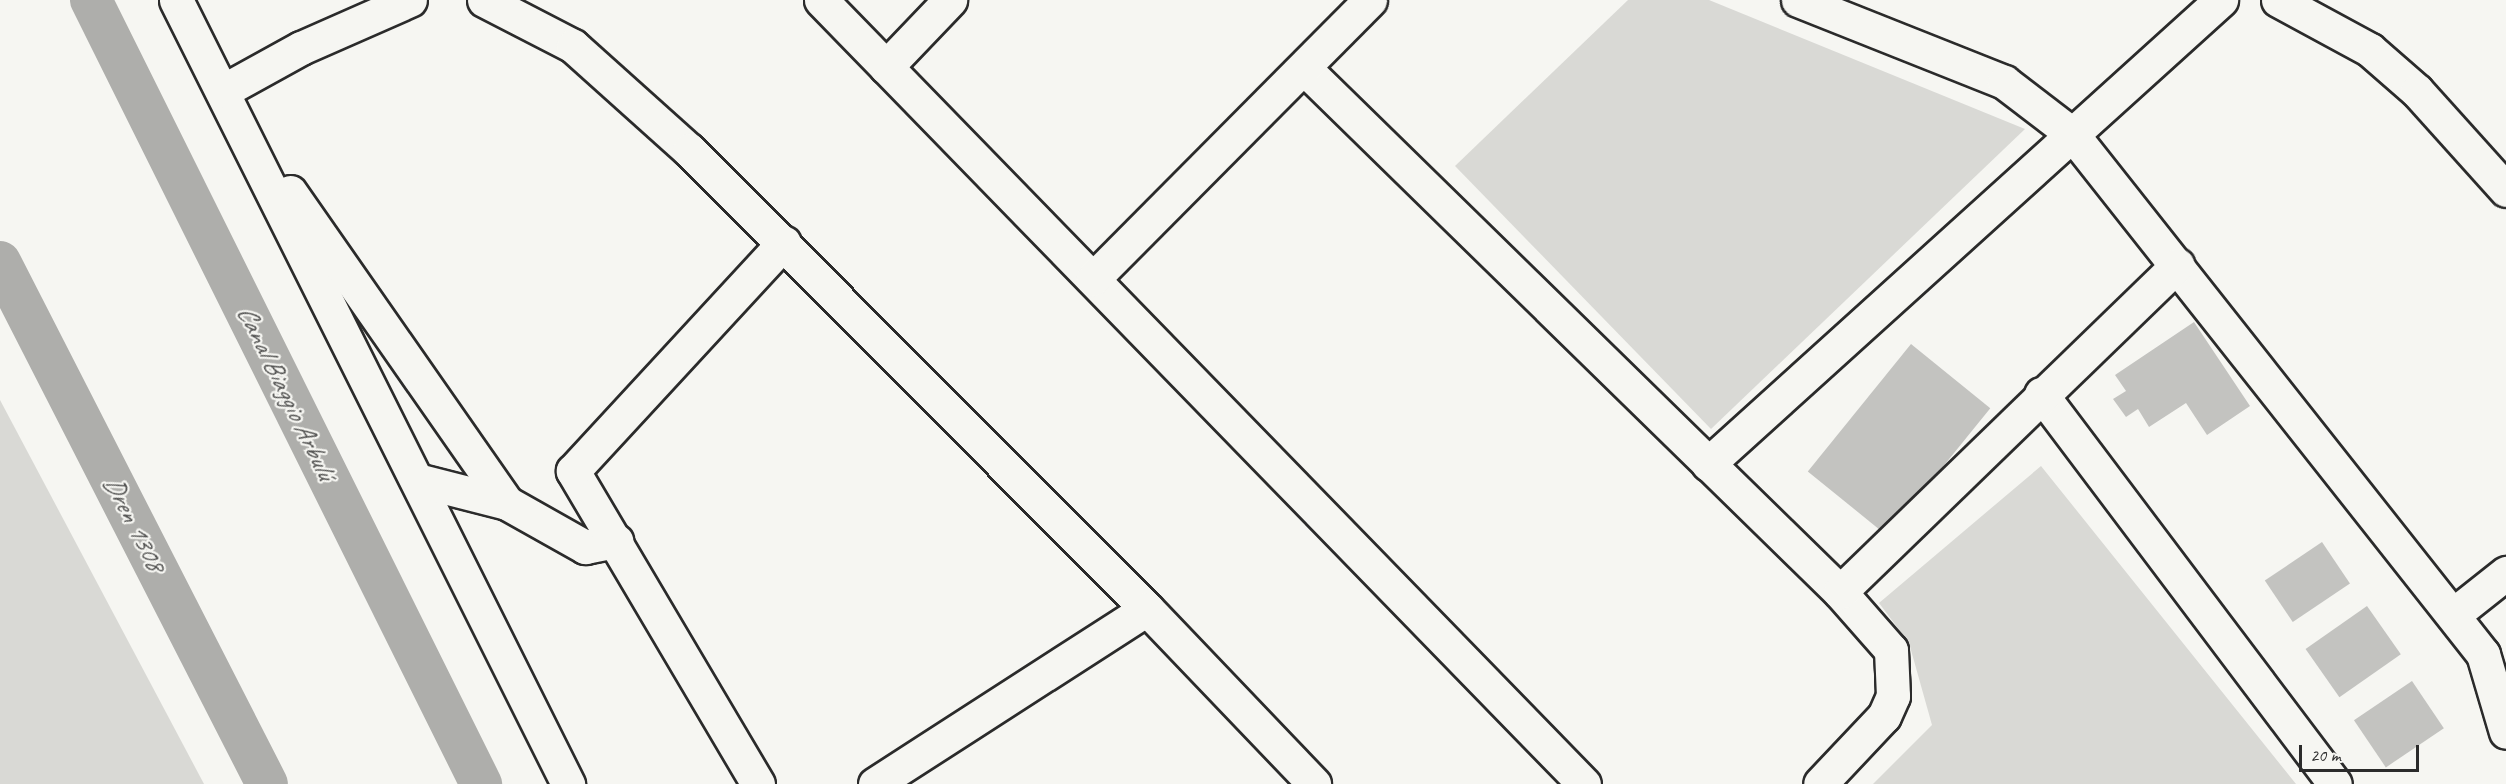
<!DOCTYPE html>
<meta charset="utf-8">
<style>
body{margin:0}
#map{position:relative;width:2506px;height:784px;overflow:hidden;background:#f6f6f2;font-family:Caveat,sans-serif}
div>[style]{position:absolute}
.green>*{inset:0;background:#d9d9d5}
.canal>*{height:42px;margin:-21px;padding:0 21px;transform-origin:21px;border-radius:21px;background:#aeaeab}
.building>*{inset:0;background:#c3c3c0;transform-origin:0 0}
.roads{filter:drop-shadow(2px 0 #2b2b2b) drop-shadow(-2px 0 #2b2b2b) drop-shadow(0 2px #2b2b2b) drop-shadow(0 -2px #2b2b2b)}
.street>*{height:33px;margin:-16.5px;padding:0 16.5px;transform-origin:16.5px;border-radius:16.5px;background:#f6f6f2}
span{translate:-50% -50%;white-space:nowrap;text-align:center;line-height:1.15;-webkit-text-stroke:4.5px #f6f6f2;paint-order:stroke}
.water-label{font-size:27px;color:#525251;font-style:italic}
.scale{position:absolute;left:2299px;top:745px;width:120px;height:27px;box-sizing:border-box;border:3px solid #2b2b2b;border-top:0;padding-left:8px;font-size:18px;line-height:21px;white-space:nowrap;color:#2b2b2b;-webkit-text-stroke:4px #f6f6f2;paint-order:stroke}
</style>
<div id="map">
<div class="green">
<i style="clip-path:polygon(1628px 0,1709px 0,2025px 129px,1711px 429px,1455px 166px)"></i>
<i style="clip-path:polygon(0 400px,204px 784px,0 784px)"></i>
<i style="clip-path:polygon(2041px 466px,2296px 784px,1873px 784px,1932px 725px,1909px 643px,1879px 603px)"></i>
</div>
<div class="canal">
<i style="left:91px;top:0;width:876px;rotate:63.55deg"></i>
<i style="left:0;top:262px;width:586px;rotate:62.91deg"></i>
</div>
<div class="building">
<i style="clip-path:polygon(2194px 322px,2250px 406px,2207px 435px,2186px 403px,2149px 427px,2138px 409px,2126px 417px,2113px 399px,2126px 391px,2115px 375px)"></i>
<i style="left:1911px;top:344px;width:102px;height:164px;rotate:39deg"></i>
<i style="left:2322px;top:542px;width:50px;height:69px;rotate:56deg"></i>
<i style="left:2367px;top:606px;width:59px;height:75px;rotate:55deg"></i>
<i style="left:2412px;top:681px;width:57px;height:70px;rotate:56deg"></i>
</div>
<div class="roads">
<div class="street">
<i style="left:176px;top:0;width:877px;rotate:63.43deg"></i>
<i style="left:484px;top:0;width:100px;rotate:27.3deg"></i>
<i style="left:573px;top:46px;width:156px;rotate:41.9deg"></i>
<i style="left:689px;top:150px;width:648px;rotate:45.06deg"></i>
<i style="left:1147px;top:609px;width:242px;rotate:46.3deg"></i>
<i style="left:821px;top:0;width:1094px;rotate:45.78deg"></i>
<i style="left:1798px;top:0;width:222px;rotate:21.7deg"></i>
<i style="left:2004px;top:82px;width:86px;rotate:37.4deg"></i>
<i style="left:2072px;top:134px;width:663px;rotate:51.68deg"></i>
<i style="left:2483px;top:654px;width:81px;rotate:73.6deg"></i>
<i style="left:2278px;top:0;width:105px;rotate:28.5deg"></i>
<i style="left:2370px;top:50px;width:62px;rotate:41.1deg"></i>
<i style="left:2417px;top:91px;width:133px;rotate:48deg"></i>
<i style="left:886px;top:67px;width:93px;rotate:-46.3deg"></i>
<i style="left:1305px;top:69px;width:748px;rotate:44.35deg"></i>
<i style="left:1840px;top:592px;width:77px;rotate:48.7deg"></i>
<i style="left:1891px;top:650px;width:46px;rotate:87.5deg"></i>
<i style="left:1893px;top:696px;width:22px;rotate:114deg"></i>
<i style="left:1884px;top:716px;width:93px;rotate:133.3deg"></i>
<i style="left:223px;top:91px;width:89px;rotate:-28.9deg"></i>
<i style="left:301px;top:48px;width:119px;rotate:-23.8deg"></i>
<i style="left:290px;top:192px;width:379px;rotate:55.1deg"></i>
<i style="left:1093px;top:279px;width:393px;rotate:-45.2deg"></i>
<i style="left:2041px;top:394px;width:488px;rotate:53deg"></i>
<i style="left:1708px;top:464px;width:692px;rotate:-42.13deg"></i>
<i style="left:417px;top:480px;width:93px;rotate:14.3deg"></i>
<i style="left:507px;top:503px;width:90px;rotate:29.4deg"></i>
<i style="left:585px;top:547px;width:32px;rotate:-11deg"></i>
<i style="left:1840px;top:592px;width:470px;rotate:-44.1deg"></i>
<i style="left:2453px;top:615px;width:68px;rotate:-38.4deg"></i>
<i style="left:758px;top:784px;width:364px;rotate:-120.6deg"></i>
<i style="left:573px;top:471px;width:311px;rotate:-47.3deg"></i>
<i style="left:875px;top:784px;width:323px;rotate:-32.8deg"></i>
</div>
</div>
<div class="water-label">
<span style="left:286px;top:392px;rotate:64deg">Canal Biaggio Arbulú</span>
<span style="left:134px;top:523px;rotate:63deg">Dren 1308</span>
</div>
<div class="scale">20 m</div>
</div>
